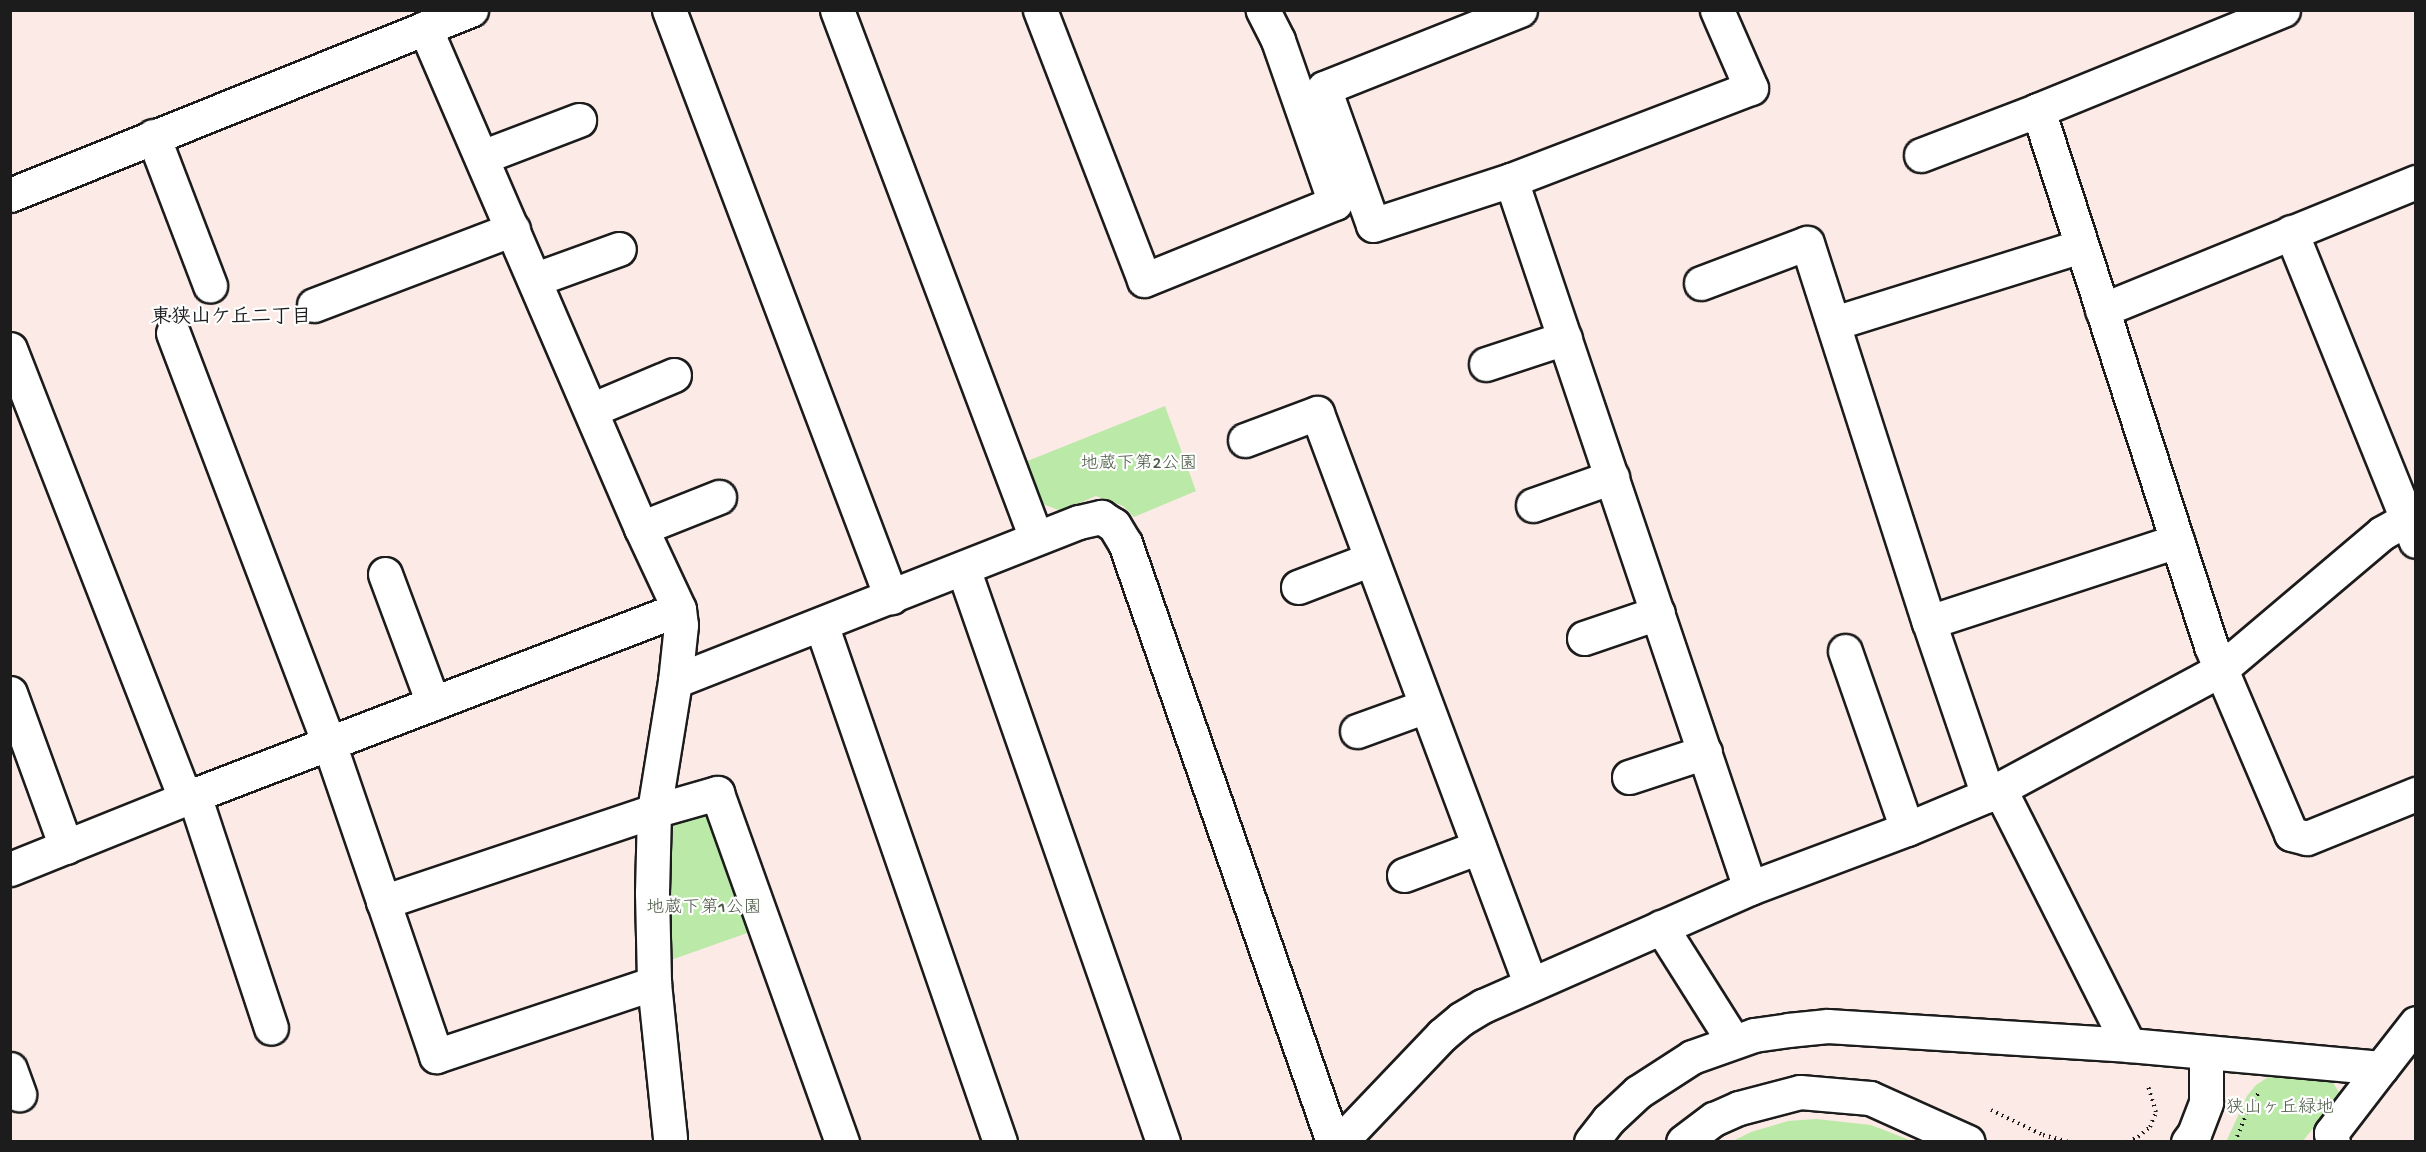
<!DOCTYPE html>
<meta charset="utf-8">
<style>
body{margin:0}
#map{position:relative;width:2426px;height:1152px;overflow:hidden;background:#fbeae5;font-family:"Gochi Hand","Klee One",sans-serif}
div>[style]{position:absolute}
.green>*{inset:0;background:#bbe9a7}
.path>*{height:4px;margin-top:-2px;transform-origin:0;background:repeating-linear-gradient(90deg,#1c1c1c 0 1.5px,transparent 0 6px)}
.roads{filter:drop-shadow(2px 0 #1c1c1c) drop-shadow(-2px 0 #1c1c1c) drop-shadow(0 2px #1c1c1c) drop-shadow(0 -2px #1c1c1c)}
.minor>*{height:33px;margin:-16.5px;padding:0 16.5px;transform-origin:16.5px;border-radius:16.5px;background:#fff}
.rail>*{height:4.5px;margin-top:-2.25px;transform-origin:0;background:repeating-linear-gradient(90deg,#1c1c1c 0 9px,transparent 0 13.5px)}
span{translate:-50% -50%;white-space:nowrap;text-align:center;line-height:1.15;-webkit-text-stroke:4.5px #fff;paint-order:stroke}
.park-label{font-size:18px;color:#4c5a46}
.neighbourhood-label{font-size:20px;color:#1c1c1c;font-weight:700}
.frame{position:absolute;inset:0;border:12px solid #1c1c1c;pointer-events:none}
</style>
<div id="map">
<div class="green">
<i style="clip-path:polygon(1165px 406px,1196px 491px,1134px 517px,1123px 506px,1096px 496px,1061px 511px,1043px 504px,1025px 462px)"></i>
<i style="clip-path:polygon(698px 810px,711px 819px,750px 932px,668px 961px,667px 827px,671px 821px)"></i>
<i style="clip-path:polygon(2296px 1074px,2329px 1076px,2340px 1094px,2303px 1141px,2226px 1142px,2247px 1096px,2256px 1085px,2270px 1076px)"></i>
<i style="clip-path:polygon(1816px 1119px,1871px 1125px,1912px 1141px,1733px 1141px,1751px 1132px,1788px 1121px)"></i>
</div>
<div class="path">
<i style="left:1991px;top:1110px;width:58px;rotate:25.7deg"></i>
<i style="left:2043px;top:1135px;width:27px;rotate:15deg"></i>
<i style="left:2128px;top:1142px;width:11px;rotate:-27deg"></i>
<i style="left:2138px;top:1137px;width:16px;rotate:-40deg"></i>
<i style="left:2150px;top:1127px;width:16px;rotate:-68deg"></i>
<i style="left:2156px;top:1112px;width:28px;rotate:-107deg"></i>
<i style="left:2235px;top:1142px;width:40px;rotate:-68deg"></i>
<i style="left:2250px;top:1105px;width:14px;rotate:-54deg"></i>
</div>
<div class="roads">
<div class="minor">
<i style="left:669px;top:10px;width:628px;rotate:69.28deg"></i>
<i style="left:837px;top:10px;width:564px;rotate:69.35deg"></i>
<i style="left:1040px;top:10px;width:289px;rotate:68.9deg"></i>
<i style="left:1144px;top:280px;width:206px;rotate:-22deg"></i>
<i style="left:1335px;top:203px;width:173px;rotate:-109.3deg"></i>
<i style="left:1278px;top:40px;width:34px;rotate:-117deg"></i>
<i style="left:1520px;top:10px;width:211px;rotate:158.3deg"></i>
<i style="left:1324px;top:88px;width:145px;rotate:70.3deg"></i>
<i style="left:1373px;top:225px;width:145px;rotate:-18.1deg"></i>
<i style="left:1511px;top:180px;width:257px;rotate:-21deg"></i>
<i style="left:1751px;top:88px;width:85px;rotate:-113.6deg"></i>
<i style="left:2283px;top:10px;width:265px;rotate:157.8deg"></i>
<i style="left:2038px;top:110px;width:563px;rotate:72.11deg"></i>
<i style="left:2211px;top:646px;width:204px;rotate:66.9deg"></i>
<i style="left:2291px;top:834px;width:16px;rotate:14deg"></i>
<i style="left:2307px;top:838px;width:118px;rotate:-22deg"></i>
<i style="left:425px;top:28px;width:545px;rotate:66.64deg"></i>
<i style="left:641px;top:528px;width:89px;rotate:64.9deg"></i>
<i style="left:679px;top:609px;width:16px;rotate:83deg"></i>
<i style="left:681px;top:625px;width:56px;rotate:96.1deg"></i>
<i style="left:675px;top:681px;width:132px;rotate:99.2deg"></i>
<i style="left:654px;top:811px;width:82px;rotate:91.4deg"></i>
<i style="left:652px;top:893px;width:90px;rotate:88.7deg"></i>
<i style="left:654px;top:983px;width:156px;rotate:84.1deg"></i>
<i style="left:153px;top:136px;width:160px;rotate:69.1deg"></i>
<i style="left:1921px;top:155px;width:125px;rotate:-21deg"></i>
<i style="left:482px;top:157px;width:104px;rotate:-20.9deg"></i>
<i style="left:1511px;top:180px;width:747px;rotate:71.35deg"></i>
<i style="left:10px;top:195px;width:497px;rotate:-21.9deg"></i>
<i style="left:2291px;top:232px;width:333px;rotate:68deg"></i>
<i style="left:536px;top:279px;width:88px;rotate:-19.9deg"></i>
<i style="left:1701px;top:283px;width:113px;rotate:-20.7deg"></i>
<i style="left:1807px;top:243px;width:398px;rotate:72.2deg"></i>
<i style="left:1929px;top:622px;width:183px;rotate:71.2deg"></i>
<i style="left:314px;top:305px;width:213px;rotate:-20.9deg"></i>
<i style="left:2102px;top:310px;width:339px;rotate:-22.2deg"></i>
<i style="left:1834px;top:323px;width:259px;rotate:-17.3deg"></i>
<i style="left:173px;top:333px;width:439px;rotate:69.2deg"></i>
<i style="left:329px;top:743px;width:331px;rotate:71.1deg"></i>
<i style="left:436px;top:1056px;width:230px;rotate:-18.5deg"></i>
<i style="left:10px;top:349px;width:484px;rotate:68.7deg"></i>
<i style="left:1486px;top:364px;width:83px;rotate:-18.2deg"></i>
<i style="left:591px;top:410px;width:90px;rotate:-22.9deg"></i>
<i style="left:1245px;top:440px;width:77px;rotate:-20.6deg"></i>
<i style="left:1317px;top:413px;width:608px;rotate:69.51deg"></i>
<i style="left:1533px;top:505px;width:84px;rotate:-19.5deg"></i>
<i style="left:641px;top:528px;width:84px;rotate:-21.7deg"></i>
<i style="left:963px;top:568px;width:608px;rotate:70.79deg"></i>
<i style="left:385px;top:574px;width:138px;rotate:69.6deg"></i>
<i style="left:1298px;top:587px;width:78px;rotate:-21deg"></i>
<i style="left:1929px;top:622px;width:261px;rotate:-18.1deg"></i>
<i style="left:821px;top:624px;width:548px;rotate:70.94deg"></i>
<i style="left:1584px;top:638px;width:78px;rotate:-18.7deg"></i>
<i style="left:1845px;top:651px;width:188px;rotate:70.8deg"></i>
<i style="left:675px;top:681px;width:434px;rotate:-21.5deg"></i>
<i style="left:1079px;top:522px;width:23px;rotate:-13deg"></i>
<i style="left:1101px;top:517px;width:15px;rotate:32deg"></i>
<i style="left:1114px;top:525px;width:21px;rotate:59deg"></i>
<i style="left:1125px;top:543px;width:634px;rotate:70.85deg"></i>
<i style="left:10px;top:693px;width:164px;rotate:70deg"></i>
<i style="left:1357px;top:731px;width:73px;rotate:-19.9deg"></i>
<i style="left:1629px;top:777px;width:80px;rotate:-18.2deg"></i>
<i style="left:1999px;top:788px;width:288px;rotate:63.2deg"></i>
<i style="left:194px;top:795px;width:245px;rotate:71.7deg"></i>
<i style="left:10px;top:869px;width:198px;rotate:-21.9deg"></i>
<i style="left:194px;top:795px;width:519px;rotate:-20.98deg"></i>
<i style="left:1404px;top:875px;width:80px;rotate:-20.5deg"></i>
<i style="left:383px;top:902px;width:286px;rotate:-18.6deg"></i>
<i style="left:654px;top:811px;width:66px;rotate:-15.9deg"></i>
<i style="left:717px;top:793px;width:371px;rotate:70.3deg"></i>
<i style="left:1661px;top:927px;width:135px;rotate:57.7deg"></i>
<i style="left:10px;top:1069px;width:27px;rotate:70deg"></i>
<i style="left:1340px;top:1142px;width:148px;rotate:-46.4deg"></i>
<i style="left:1442px;top:1035px;width:25px;rotate:-40deg"></i>
<i style="left:1461px;top:1019px;width:26px;rotate:-31deg"></i>
<i style="left:1483px;top:1006px;width:292px;rotate:-23.8deg"></i>
<i style="left:1750px;top:888px;width:168px;rotate:-20.6deg"></i>
<i style="left:1907px;top:829px;width:88px;rotate:-22.8deg"></i>
<i style="left:1988px;top:795px;width:264px;rotate:-28.3deg"></i>
<i style="left:2220px;top:670px;width:212px;rotate:-40.2deg"></i>
<i style="left:2382px;top:533px;width:39px;rotate:-29deg"></i>
<i style="left:1591px;top:1142px;width:28px;rotate:-52deg"></i>
<i style="left:1608px;top:1120px;width:41px;rotate:-43deg"></i>
<i style="left:1638px;top:1092px;width:64px;rotate:-32.9deg"></i>
<i style="left:1692px;top:1057px;width:66px;rotate:-19.5deg"></i>
<i style="left:1754px;top:1035px;width:34px;rotate:-8deg"></i>
<i style="left:1788px;top:1030px;width:40px;rotate:-5.7deg"></i>
<i style="left:1828px;top:1026px;width:302px;rotate:3.6deg"></i>
<i style="left:2129px;top:1045px;width:253px;rotate:5.2deg"></i>
<i style="left:2381px;top:1068px;width:57px;rotate:-52.1deg"></i>
<i style="left:1683px;top:1142px;width:39px;rotate:-37deg"></i>
<i style="left:1714px;top:1119px;width:27px;rotate:-24deg"></i>
<i style="left:1739px;top:1108px;width:63px;rotate:-14.7deg"></i>
<i style="left:1800px;top:1092px;width:70px;rotate:4.9deg"></i>
<i style="left:1870px;top:1098px;width:107px;rotate:24.2deg"></i>
<i style="left:2188px;top:1142px;width:10px;rotate:-53deg"></i>
<i style="left:2194px;top:1134px;width:34px;rotate:-69deg"></i>
<i style="left:2206px;top:1102px;width:49px;rotate:-90deg"></i>
<i style="left:2333px;top:1142px;width:9px;rotate:-103deg"></i>
<i style="left:2331px;top:1133px;width:82px;rotate:-52.4deg"></i>
</div>
</div>
<div class="rail">
<i style="left:10px;top:1141px;width:1px;rotate:45deg"></i>
</div>
<div class="park-label">
<span style="left:1139px;top:465px">地蔵下第2公園</span>
<span style="left:704px;top:909px">地蔵下第1公園</span>
<span style="left:2280px;top:1109px">狭山ヶ丘緑地</span>
</div>
<div class="neighbourhood-label">
<span style="left:231px;top:318px">東狭山ケ丘二丁目</span>
</div>
<div class="frame"></div>
</div>
